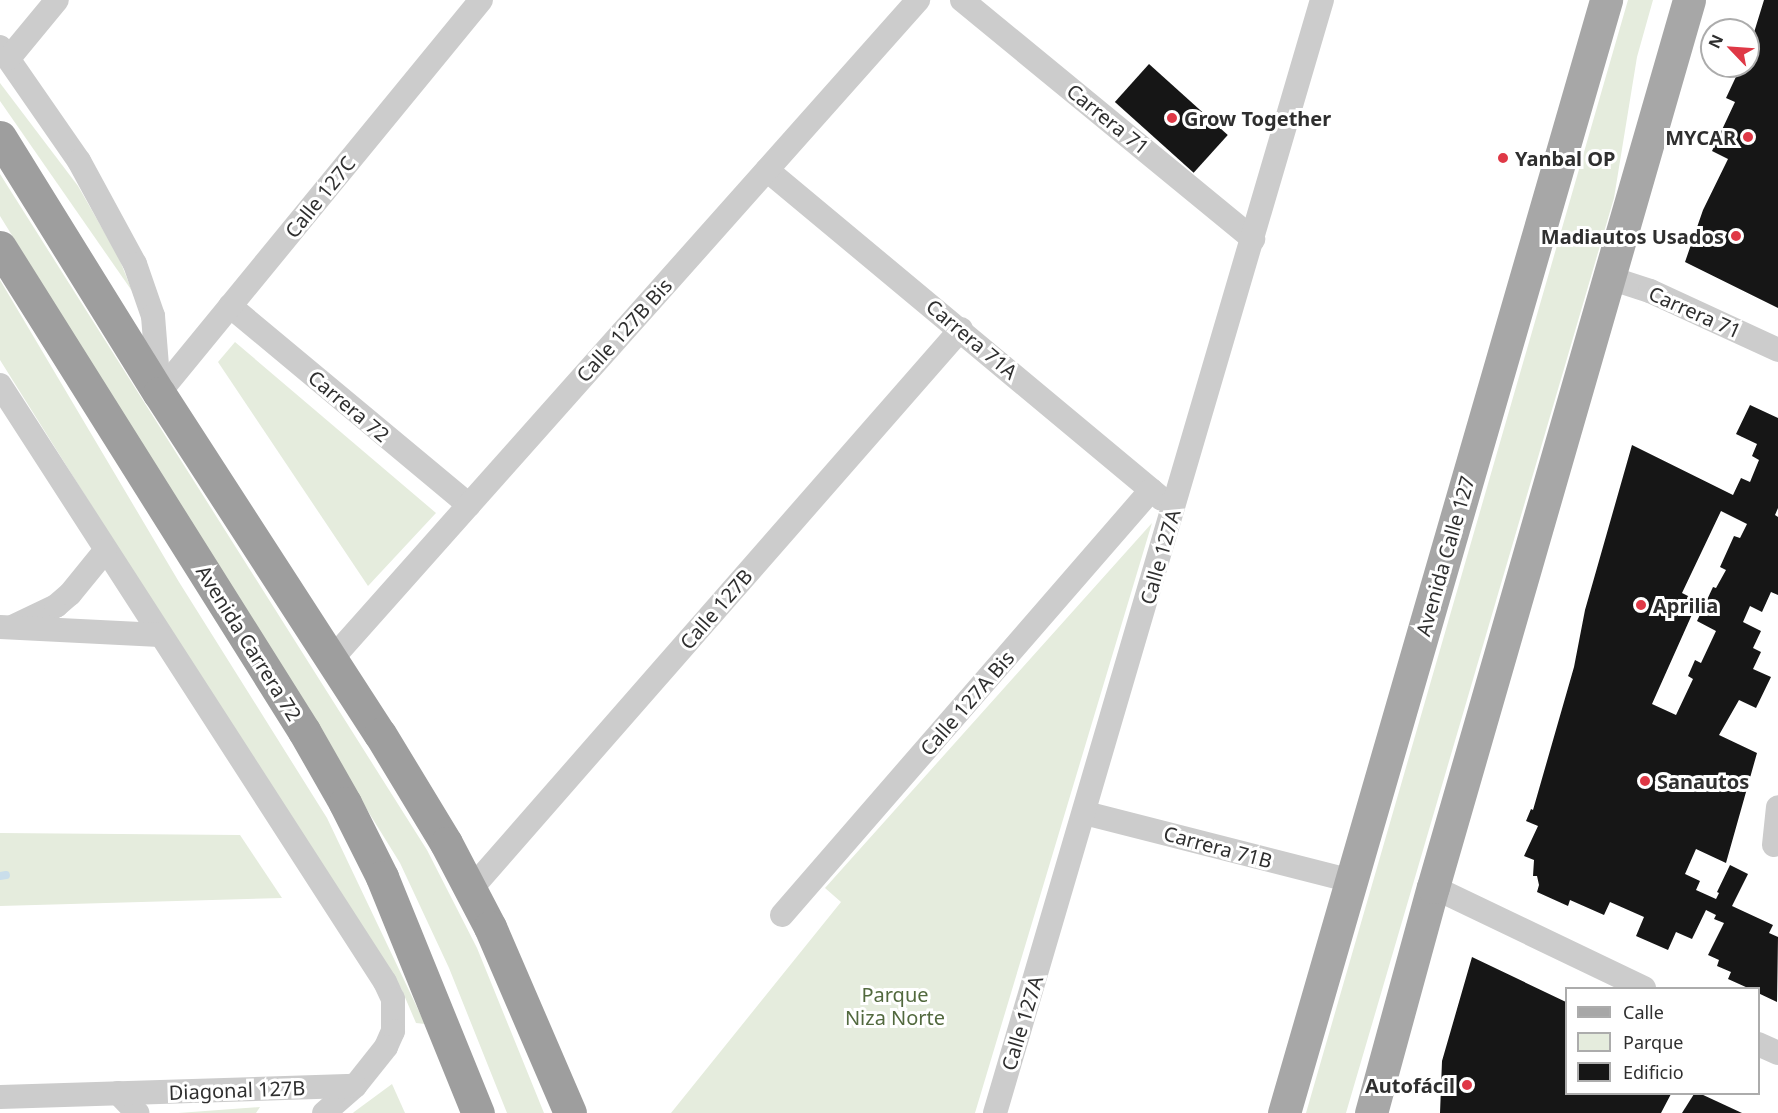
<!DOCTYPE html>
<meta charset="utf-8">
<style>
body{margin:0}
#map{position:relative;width:1778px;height:1113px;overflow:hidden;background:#fff;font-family:"Noto Sans",sans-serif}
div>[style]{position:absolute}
.green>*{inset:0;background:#e5ecdd}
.stream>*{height:8px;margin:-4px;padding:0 4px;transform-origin:4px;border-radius:4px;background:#cadeeb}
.building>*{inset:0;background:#161616;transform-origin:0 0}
.minor>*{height:24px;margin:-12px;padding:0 12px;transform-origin:12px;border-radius:12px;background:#ccc}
.primary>*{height:33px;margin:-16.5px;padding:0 16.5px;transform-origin:16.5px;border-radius:16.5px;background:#a7a7a7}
.trunk>*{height:33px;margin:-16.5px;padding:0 16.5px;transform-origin:16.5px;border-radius:16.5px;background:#9e9e9e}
.dots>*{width:16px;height:16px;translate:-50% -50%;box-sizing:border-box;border:3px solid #fff;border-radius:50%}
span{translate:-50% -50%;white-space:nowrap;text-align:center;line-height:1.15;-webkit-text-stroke:6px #fff;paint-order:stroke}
.poi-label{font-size:20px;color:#2f2f2f;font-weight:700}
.left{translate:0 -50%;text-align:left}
.right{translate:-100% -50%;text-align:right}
.street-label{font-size:20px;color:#2f2f2f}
.park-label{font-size:20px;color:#52693e}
.legend{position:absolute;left:1565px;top:987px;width:195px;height:108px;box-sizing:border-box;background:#fff;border:2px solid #acacac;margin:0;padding:8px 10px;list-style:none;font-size:18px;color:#2f2f2f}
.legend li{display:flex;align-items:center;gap:12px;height:30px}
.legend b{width:30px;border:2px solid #acacac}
.north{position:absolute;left:1700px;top:18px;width:60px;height:60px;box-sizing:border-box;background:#fff;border:2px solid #acacac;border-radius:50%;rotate:295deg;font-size:16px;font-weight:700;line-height:24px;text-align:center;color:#2f2f2f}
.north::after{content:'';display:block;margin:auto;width:21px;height:27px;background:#df3846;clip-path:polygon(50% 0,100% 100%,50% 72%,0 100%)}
</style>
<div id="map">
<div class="green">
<i style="clip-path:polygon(1628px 0,1653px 0,1637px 57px,1614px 198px,1346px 1113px,1306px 1113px)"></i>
<i style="clip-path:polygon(0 83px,78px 186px,119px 258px,132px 291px,0 101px)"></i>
<i style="clip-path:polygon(0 174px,427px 850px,477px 948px,544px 1113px,507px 1113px,449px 968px,400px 863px,0 216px)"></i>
<i style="clip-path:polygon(0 280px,179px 582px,327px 818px,425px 1024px,416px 1023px,401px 988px,272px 793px,0 360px)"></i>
<i style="clip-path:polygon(235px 342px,436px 513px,368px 586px,218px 362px)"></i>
<i style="clip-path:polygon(1152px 523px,975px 1113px,671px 1113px,841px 902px,825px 888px)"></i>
<i style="clip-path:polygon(0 833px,240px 835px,282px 898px,0 906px)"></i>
<i style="clip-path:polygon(392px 1084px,405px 1113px,353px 1113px,354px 1112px)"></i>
<i style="clip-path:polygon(260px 1107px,256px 1113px,178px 1113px)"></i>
</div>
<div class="stream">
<i style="left:0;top:876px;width:6px;rotate:-9deg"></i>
</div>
<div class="building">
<i style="clip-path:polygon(1764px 0,1778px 0,1778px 308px,1685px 262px,1703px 210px,1728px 159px,1712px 151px,1735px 102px,1726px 98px,1741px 66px,1748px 66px,1748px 52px)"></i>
<i style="left:1149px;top:64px;width:106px;height:51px;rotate:42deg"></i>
<i style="clip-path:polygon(evenodd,1750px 405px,1778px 418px,1778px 508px,1775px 515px,1778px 517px,1778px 595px,1771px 592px,1762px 612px,1750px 606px,1743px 622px,1761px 631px,1753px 648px,1761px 652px,1753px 669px,1771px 677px,1756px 708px,1739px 700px,1719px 735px,1757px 753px,1726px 863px,1696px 849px,1685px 874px,1700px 881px,1696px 890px,1716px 899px,1719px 893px,1717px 892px,1730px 865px,1748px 874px,1732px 906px,1773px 925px,1769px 933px,1778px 937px,1777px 1002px,1758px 993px,1758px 988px,1748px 988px,1728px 979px,1731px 972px,1717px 966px,1719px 960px,1708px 955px,1724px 923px,1714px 919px,1716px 915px,1706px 910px,1692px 939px,1676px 932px,1668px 950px,1636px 936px,1644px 917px,1610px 902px,1604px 915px,1570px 900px,1568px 906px,1537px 892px,1539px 885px,1537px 876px,1533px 876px,1534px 860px,1524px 856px,1538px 826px,1526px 821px,1531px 809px,1533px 810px,1574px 667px,1585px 610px,1632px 445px,1733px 495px,1741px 478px,1750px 482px,1759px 460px,1752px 456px,1757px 444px,1736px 434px,1750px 405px,1721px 511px,1747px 524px,1740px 538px,1734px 536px,1720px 567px,1726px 570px,1716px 588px,1713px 587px,1697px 621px,1716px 631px,1701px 663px,1695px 660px,1688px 676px,1693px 679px,1676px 715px,1652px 704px,1698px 601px,1682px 593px,1721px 511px)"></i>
<i style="clip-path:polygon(1472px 957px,1566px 1002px,1566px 1094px,1671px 1094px,1661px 1113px,1440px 1113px,1442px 1061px)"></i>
<i style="clip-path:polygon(1694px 1094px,1701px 1094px,1742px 1113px,1682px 1113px)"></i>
</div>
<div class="minor">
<i style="left:962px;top:0;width:377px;rotate:39.4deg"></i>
<i style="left:0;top:47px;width:139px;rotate:55.3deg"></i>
<i style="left:79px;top:161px;width:117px;rotate:61.5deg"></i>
<i style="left:135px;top:264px;width:55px;rotate:70.9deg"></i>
<i style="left:153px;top:316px;width:74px;rotate:85.4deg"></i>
<i style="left:9px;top:58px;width:75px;rotate:-50.4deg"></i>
<i style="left:767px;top:170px;width:514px;rotate:39.79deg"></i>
<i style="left:1610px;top:278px;width:42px;rotate:18deg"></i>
<i style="left:1650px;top:291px;width:141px;rotate:24.7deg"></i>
<i style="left:230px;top:306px;width:311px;rotate:39.8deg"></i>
<i style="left:0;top:385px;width:710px;rotate:57.18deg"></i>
<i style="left:385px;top:982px;width:19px;rotate:65deg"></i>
<i style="left:393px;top:999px;width:32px;rotate:90deg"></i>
<i style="left:393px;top:1031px;width:17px;rotate:114deg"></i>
<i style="left:386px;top:1047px;width:50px;rotate:128.5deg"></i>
<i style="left:355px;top:1086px;width:41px;rotate:138.9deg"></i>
<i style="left:159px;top:393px;width:508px;rotate:-50.67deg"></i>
<i style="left:14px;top:626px;width:47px;rotate:-25.5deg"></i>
<i style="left:56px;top:606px;width:18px;rotate:-41deg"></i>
<i style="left:70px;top:594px;width:55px;rotate:-50.9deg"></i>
<i style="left:0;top:627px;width:160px;rotate:2.9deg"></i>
<i style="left:330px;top:661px;width:885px;rotate:-48.34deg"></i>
<i style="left:1085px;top:813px;width:275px;rotate:14.3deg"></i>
<i style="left:1774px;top:845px;width:38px;rotate:-84deg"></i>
<i style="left:1433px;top:887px;width:234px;rotate:25.6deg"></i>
<i style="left:471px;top:889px;width:744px;rotate:-48.81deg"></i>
<i style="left:782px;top:915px;width:563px;rotate:-49.03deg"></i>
<i style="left:1758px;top:1044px;width:22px;rotate:24deg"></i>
<i style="left:118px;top:1093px;width:28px;rotate:46deg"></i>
<i style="left:0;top:1097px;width:355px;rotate:-1.8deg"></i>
<i style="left:995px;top:1113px;width:1160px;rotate:-73.63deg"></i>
</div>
<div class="primary">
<i style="left:1284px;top:1113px;width:1159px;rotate:-73.86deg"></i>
<i style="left:1371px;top:1113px;width:234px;rotate:-74.7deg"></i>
<i style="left:1433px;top:887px;width:923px;rotate:-73.9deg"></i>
</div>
<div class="trunk">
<i style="left:0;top:137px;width:301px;rotate:58.2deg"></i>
<i style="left:159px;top:393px;width:406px;rotate:57.1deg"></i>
<i style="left:380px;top:734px;width:127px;rotate:58.8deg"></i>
<i style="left:446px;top:843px;width:95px;rotate:62.4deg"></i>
<i style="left:490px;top:927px;width:202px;rotate:66.7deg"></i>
<i style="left:0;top:247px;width:572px;rotate:57.87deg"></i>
<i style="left:304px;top:731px;width:83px;rotate:60.3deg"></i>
<i style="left:345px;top:803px;width:83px;rotate:63.4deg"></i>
<i style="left:382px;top:877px;width:255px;rotate:67.9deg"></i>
</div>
<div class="dots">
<i style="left:1172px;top:118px;background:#df3846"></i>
<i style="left:1748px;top:137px;background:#df3846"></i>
<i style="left:1503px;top:158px;background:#df3846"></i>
<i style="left:1736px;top:236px;background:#df3846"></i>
<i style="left:1641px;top:605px;background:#df3846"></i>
<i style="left:1645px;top:781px;background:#df3846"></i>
<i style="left:1467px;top:1085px;background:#df3846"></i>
</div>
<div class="poi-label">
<span class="left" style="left:1184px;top:118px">Grow Together</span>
<span class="right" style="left:1736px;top:137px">MYCAR</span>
<span class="left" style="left:1515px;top:158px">Yanbal OP</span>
<span class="right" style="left:1724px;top:236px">Madiautos Usados</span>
<span class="left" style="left:1653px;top:605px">Aprilia</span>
<span class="left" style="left:1657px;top:781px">Sanautos</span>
<span class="right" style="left:1455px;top:1085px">Autofácil</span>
</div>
<div class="street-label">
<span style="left:1108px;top:119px;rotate:39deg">Carrera 71</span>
<span style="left:320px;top:197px;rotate:-51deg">Calle 127C</span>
<span style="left:1695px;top:312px;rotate:24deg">Carrera 71</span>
<span style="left:624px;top:330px;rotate:-48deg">Calle 127B Bis</span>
<span style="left:972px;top:339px;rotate:40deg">Carrera 71A</span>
<span style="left:349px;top:406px;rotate:40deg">Carrera 72</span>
<span style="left:1445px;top:556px;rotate:-74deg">Avenida Calle 127</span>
<span style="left:1160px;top:557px;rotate:-74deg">Calle 127A</span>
<span style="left:716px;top:609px;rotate:-49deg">Calle 127B</span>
<span style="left:249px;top:643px;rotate:58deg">Avenida Carrera 72</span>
<span style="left:967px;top:703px;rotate:-49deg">Calle 127A Bis</span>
<span style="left:1218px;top:847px;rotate:15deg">Carrera 71B</span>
<span style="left:1022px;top:1023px;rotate:-73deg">Calle 127A</span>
<span style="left:237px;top:1090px;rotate:-2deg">Diagonal 127B</span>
</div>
<div class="park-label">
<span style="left:895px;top:1006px">Parque<br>Niza Norte</span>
</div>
<ul class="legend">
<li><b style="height:8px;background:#a7a7a7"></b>Calle</li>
<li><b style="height:16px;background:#e5ecdd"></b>Parque</li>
<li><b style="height:16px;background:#161616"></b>Edificio</li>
</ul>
<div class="north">N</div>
</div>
